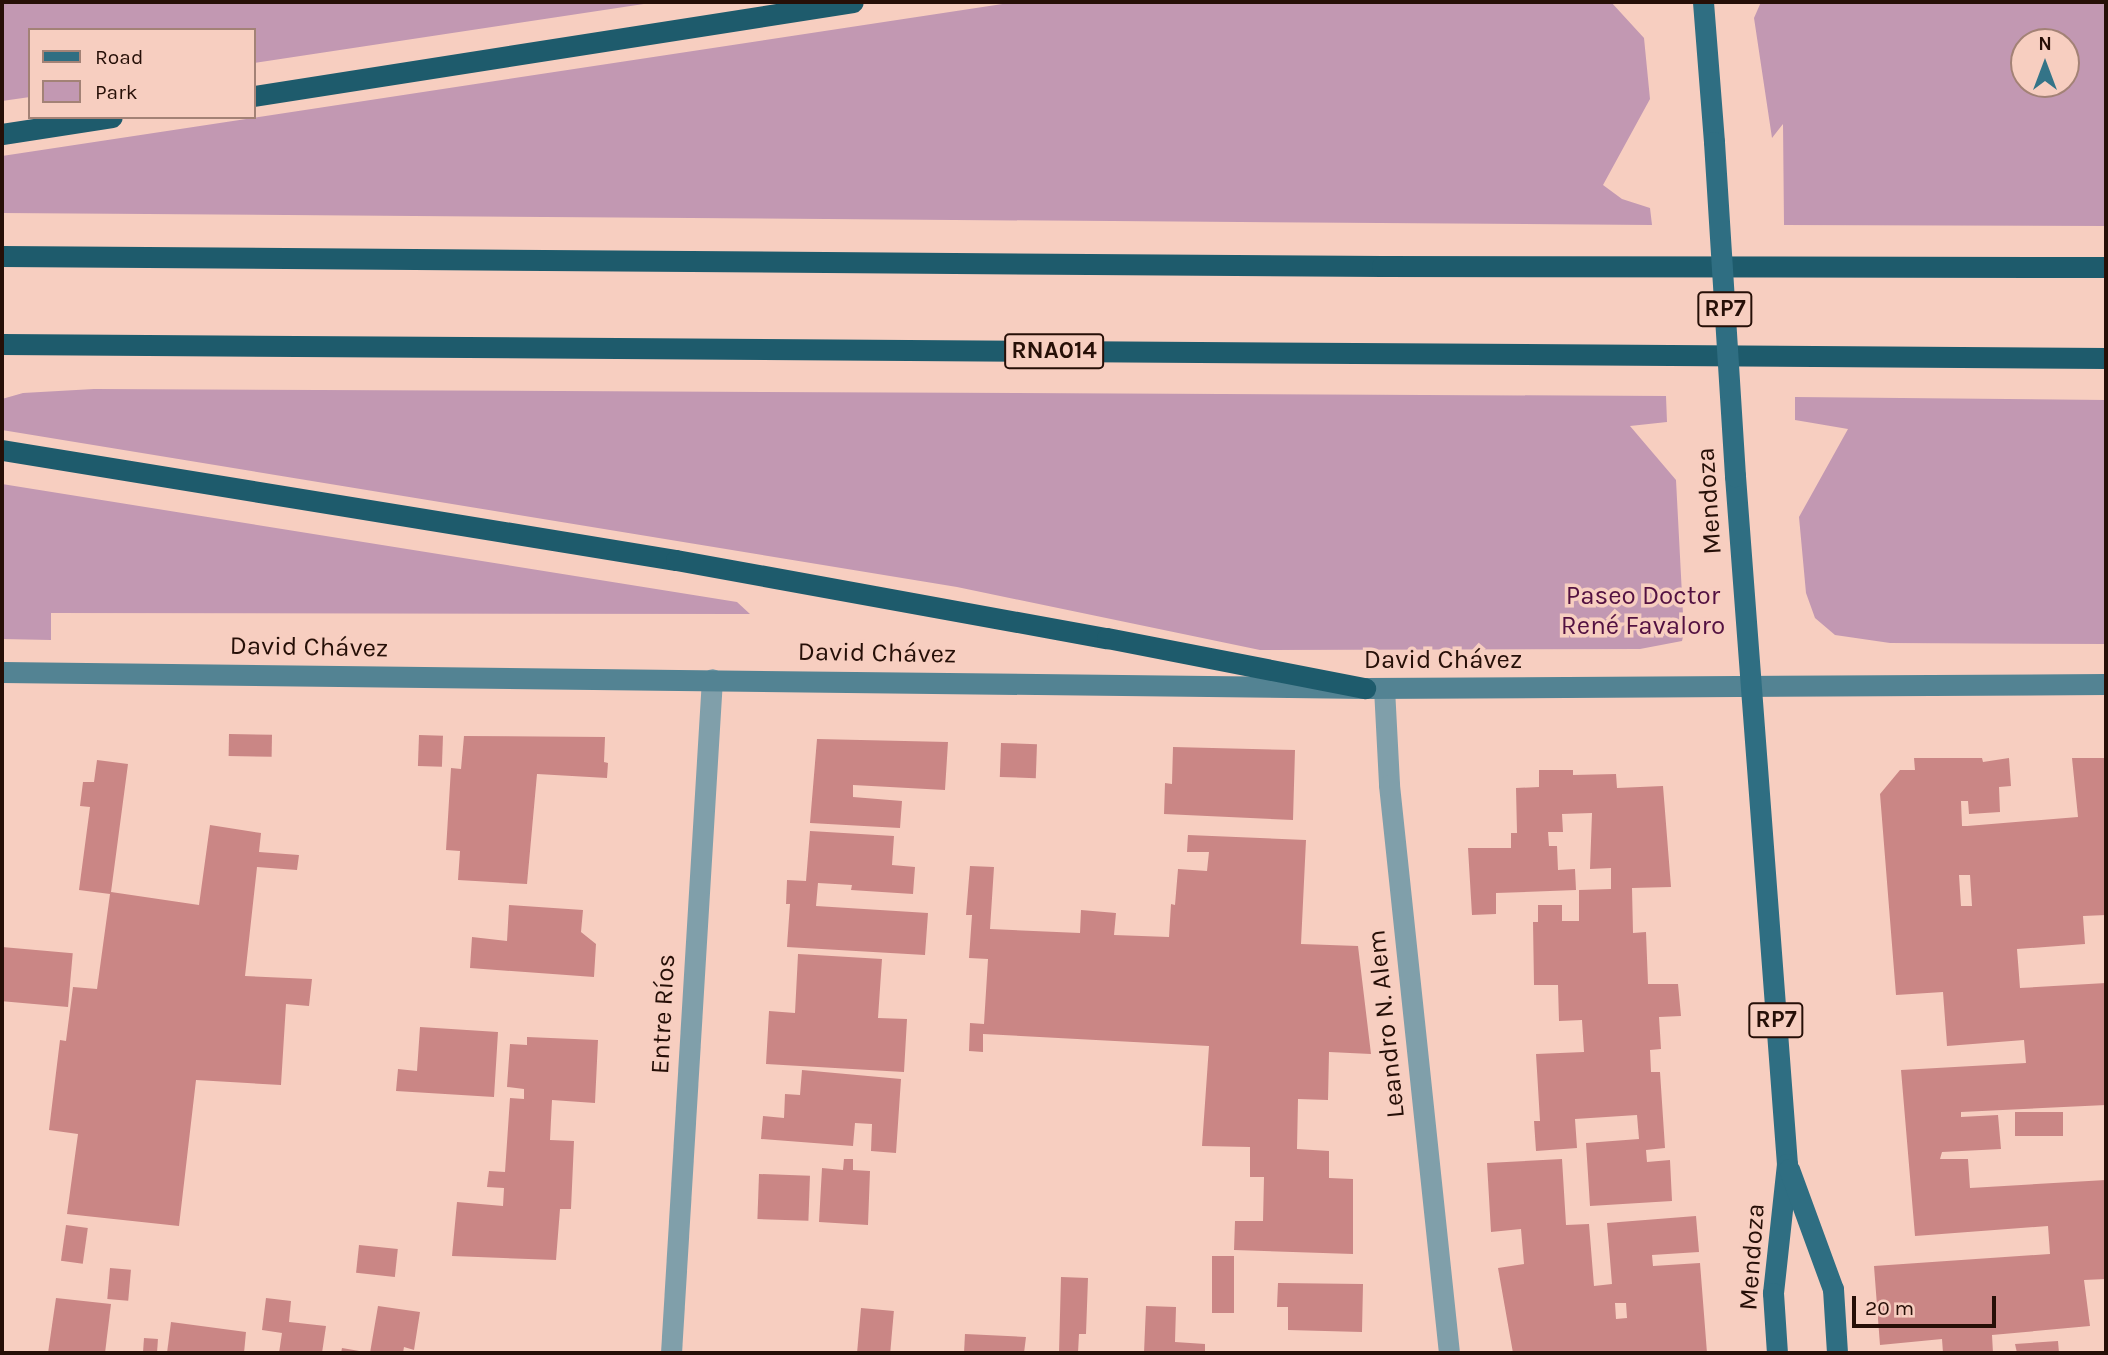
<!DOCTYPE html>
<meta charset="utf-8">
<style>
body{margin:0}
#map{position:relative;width:2108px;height:1355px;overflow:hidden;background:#f7cec0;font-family:Karla,sans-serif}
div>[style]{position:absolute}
.green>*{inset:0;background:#c298b2}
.building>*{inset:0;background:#ca8685;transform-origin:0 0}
.street>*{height:21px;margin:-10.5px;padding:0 10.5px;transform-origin:10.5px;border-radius:10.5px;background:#809faa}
.secondary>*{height:21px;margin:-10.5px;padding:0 10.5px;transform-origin:10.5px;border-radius:10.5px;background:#538393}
.primary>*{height:21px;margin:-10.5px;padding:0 10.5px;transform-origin:10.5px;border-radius:10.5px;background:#2f6e82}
.highway>*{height:21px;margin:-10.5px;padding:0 10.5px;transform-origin:10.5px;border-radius:10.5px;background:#1e5b6c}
.primary-bridge>*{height:21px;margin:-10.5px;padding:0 10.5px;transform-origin:10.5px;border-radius:10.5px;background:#2f6e82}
span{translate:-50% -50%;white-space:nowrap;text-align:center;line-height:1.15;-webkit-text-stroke:7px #f7cec0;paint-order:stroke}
.shield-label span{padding:2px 5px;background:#f7cec0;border:2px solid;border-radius:5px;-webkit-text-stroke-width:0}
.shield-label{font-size:24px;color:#260f07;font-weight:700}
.street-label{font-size:26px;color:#260f07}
.park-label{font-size:26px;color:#531141}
.frame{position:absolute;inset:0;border:4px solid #260f07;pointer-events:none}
.legend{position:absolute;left:28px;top:28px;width:228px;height:91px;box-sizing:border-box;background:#f7cec0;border:2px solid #a38276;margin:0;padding:9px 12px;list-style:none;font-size:21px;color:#260f07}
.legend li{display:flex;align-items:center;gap:14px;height:35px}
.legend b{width:35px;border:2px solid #a38276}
.north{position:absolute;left:2010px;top:28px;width:70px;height:70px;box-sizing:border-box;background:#f7cec0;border:2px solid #a38276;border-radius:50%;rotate:0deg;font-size:19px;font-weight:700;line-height:28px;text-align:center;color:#260f07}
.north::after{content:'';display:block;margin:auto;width:24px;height:32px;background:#347488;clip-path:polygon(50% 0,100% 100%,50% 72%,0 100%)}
.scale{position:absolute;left:1852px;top:1296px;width:144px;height:32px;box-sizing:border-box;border:4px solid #260f07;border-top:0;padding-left:9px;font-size:21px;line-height:24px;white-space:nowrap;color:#260f07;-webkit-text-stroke:5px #f7cec0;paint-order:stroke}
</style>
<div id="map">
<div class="green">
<i style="clip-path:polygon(2px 2px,657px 2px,254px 63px,254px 30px,30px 30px,30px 97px,2px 101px)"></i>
<i style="clip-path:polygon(1611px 2px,1644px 38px,1650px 99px,1603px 185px,1622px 199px,1650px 208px,1652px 225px,2px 213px,2px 156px,1009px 3px)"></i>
<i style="clip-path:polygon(evenodd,1761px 2px,2106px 2px,2106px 226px,1784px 225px,1783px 124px,1772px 138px,1754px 18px,1761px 2px,2066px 42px,2066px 84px,2024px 84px,2024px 42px,2066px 42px)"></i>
<i style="clip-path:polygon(94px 389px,1666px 396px,1667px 422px,1630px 426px,1676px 480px,1684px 633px,1682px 641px,1640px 649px,1260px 650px,957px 587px,2px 430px,2px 399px,23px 393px)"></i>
<i style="clip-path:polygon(1795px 397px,2106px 400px,2106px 644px,1890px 643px,1835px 635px,1815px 618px,1806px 593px,1799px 517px,1848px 429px,1795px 420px)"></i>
<i style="clip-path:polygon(2px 484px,737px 602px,750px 614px,51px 613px,51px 640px,2px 639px)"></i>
</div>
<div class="building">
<i style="left:229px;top:734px;width:43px;height:22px;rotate:1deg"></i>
<i style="left:419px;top:735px;width:24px;height:31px;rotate:2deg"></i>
<i style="clip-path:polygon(464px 736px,605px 737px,604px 762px,608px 763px,607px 778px,537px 774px,527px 884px,458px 880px,460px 851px,446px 850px,451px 768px,461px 769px)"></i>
<i style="clip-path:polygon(817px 739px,948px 742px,945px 790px,853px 785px,853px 797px,902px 801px,900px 828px,810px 823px)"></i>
<i style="left:1001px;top:743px;width:36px;height:34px;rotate:2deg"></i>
<i style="clip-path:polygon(1173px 747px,1295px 750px,1293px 820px,1164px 814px,1165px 783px,1172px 784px)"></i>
<i style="clip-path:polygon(evenodd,1914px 758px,1982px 758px,1983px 762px,2009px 758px,2011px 786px,1999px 787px,2000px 812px,1969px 814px,1968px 801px,1961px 801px,1962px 826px,1967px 826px,2078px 817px,2072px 758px,2106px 758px,2106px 915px,2083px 916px,2085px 944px,2017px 949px,2020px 988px,2106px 983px,2106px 1105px,1961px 1112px,1961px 1117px,1998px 1115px,2001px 1149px,1942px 1152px,1940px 1159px,1968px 1159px,1970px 1188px,2106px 1180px,2106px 1279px,2084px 1280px,2090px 1326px,1992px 1335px,1993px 1353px,1943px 1353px,1942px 1339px,1880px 1345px,1874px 1266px,2050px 1254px,2048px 1226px,1915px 1236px,1901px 1070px,2026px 1063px,2024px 1040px,1947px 1046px,1943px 992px,1896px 995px,1880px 794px,1900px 770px,1915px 770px,1914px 758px,1959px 875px,1970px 875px,1972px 906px,1961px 906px,1959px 875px)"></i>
<i style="clip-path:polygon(97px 760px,128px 764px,111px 892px,199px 905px,210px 825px,261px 833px,259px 852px,299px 855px,297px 870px,257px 867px,245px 976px,312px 979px,309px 1006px,286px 1004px,281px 1085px,196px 1080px,179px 1226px,67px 1214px,78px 1134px,49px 1130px,60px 1040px,66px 1041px,73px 987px,97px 989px,110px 894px,79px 890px,90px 807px,80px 806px,83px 782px,94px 782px)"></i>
<i style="clip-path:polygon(1539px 770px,1573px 770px,1573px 775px,1616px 774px,1617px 788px,1663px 786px,1671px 887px,1632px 888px,1633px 933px,1646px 932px,1648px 984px,1678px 984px,1681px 1016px,1659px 1017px,1661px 1049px,1650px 1050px,1651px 1072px,1660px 1072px,1665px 1148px,1646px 1150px,1647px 1162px,1670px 1160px,1672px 1201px,1590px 1206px,1586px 1143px,1639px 1139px,1637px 1115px,1575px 1119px,1577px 1148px,1536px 1151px,1534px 1121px,1540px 1121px,1536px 1054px,1584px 1052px,1582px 1020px,1559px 1021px,1558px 985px,1534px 985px,1533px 922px,1538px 922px,1538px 905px,1562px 905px,1562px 921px,1579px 921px,1579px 890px,1611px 889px,1611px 868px,1590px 869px,1592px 813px,1562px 814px,1563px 832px,1548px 832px,1549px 846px,1557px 846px,1558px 870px,1575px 869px,1576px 890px,1496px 893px,1496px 914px,1472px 915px,1468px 848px,1511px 848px,1511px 833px,1517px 833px,1516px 788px,1539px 787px)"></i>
<i style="clip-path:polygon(810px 831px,894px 836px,892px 865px,915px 867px,913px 894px,851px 890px,852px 885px,818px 883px,816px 906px,928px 913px,925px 955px,787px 947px,790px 904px,786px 904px,787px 880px,806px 881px)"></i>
<i style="clip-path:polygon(1188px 835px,1306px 840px,1301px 944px,1358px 946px,1371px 1054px,1329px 1052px,1328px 1100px,1298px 1099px,1297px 1149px,1329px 1151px,1329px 1178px,1353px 1179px,1353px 1254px,1234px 1250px,1235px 1221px,1263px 1221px,1264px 1177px,1250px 1177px,1250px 1147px,1202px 1146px,1209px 1046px,983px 1034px,983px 1052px,969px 1051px,970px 1023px,984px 1024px,988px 959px,969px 958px,972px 915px,966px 915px,970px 866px,994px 867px,990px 929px,1080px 933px,1081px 910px,1116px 913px,1114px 935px,1169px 937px,1171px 904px,1175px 905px,1178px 869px,1207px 871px,1209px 852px,1187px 852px)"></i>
<i style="clip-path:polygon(509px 905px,583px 910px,581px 932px,596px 944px,594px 977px,470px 968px,472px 937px,507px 941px)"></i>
<i style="left:2px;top:947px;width:71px;height:54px;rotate:5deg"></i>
<i style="clip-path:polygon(798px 954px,882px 959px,878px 1018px,907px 1019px,904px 1072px,766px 1064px,769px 1011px,795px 1013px)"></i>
<i style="clip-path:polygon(420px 1027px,498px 1032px,494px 1097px,396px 1091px,398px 1069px,417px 1071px)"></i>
<i style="clip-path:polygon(527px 1037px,598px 1040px,595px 1103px,552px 1100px,550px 1140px,574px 1141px,571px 1209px,560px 1209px,556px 1260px,452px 1256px,457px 1202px,503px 1206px,504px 1188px,487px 1187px,489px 1171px,505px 1172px,510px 1098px,524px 1099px,524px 1089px,507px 1087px,510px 1044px,527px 1045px)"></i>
<i style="clip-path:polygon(802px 1070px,901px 1079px,896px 1153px,871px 1151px,872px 1124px,855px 1123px,853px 1146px,761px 1139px,763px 1116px,784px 1118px,785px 1094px,800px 1095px)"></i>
<i style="left:2063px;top:1112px;width:24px;height:48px;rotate:90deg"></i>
<i style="clip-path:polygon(844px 1159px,853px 1159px,853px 1170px,870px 1171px,868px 1225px,819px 1222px,822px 1168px,843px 1170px)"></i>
<i style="clip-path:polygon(evenodd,1562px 1159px,1566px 1225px,1589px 1224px,1594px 1286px,1612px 1284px,1607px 1223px,1696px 1216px,1699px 1252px,1652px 1255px,1653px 1266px,1700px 1263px,1707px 1353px,1513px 1353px,1498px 1268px,1524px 1264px,1521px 1229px,1491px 1232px,1487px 1163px,1562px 1159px,1615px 1303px,1626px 1303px,1627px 1318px,1616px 1319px,1615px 1303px)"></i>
<i style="left:759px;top:1174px;width:51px;height:45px;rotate:2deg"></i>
<i style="left:66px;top:1225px;width:22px;height:36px;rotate:8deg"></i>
<i style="left:359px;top:1245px;width:39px;height:28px;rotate:6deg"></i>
<i style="left:1212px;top:1256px;width:22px;height:57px"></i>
<i style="left:110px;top:1268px;width:21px;height:31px;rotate:5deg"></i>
<i style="clip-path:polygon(1061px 1277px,1088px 1278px,1086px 1334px,1079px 1334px,1078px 1353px,1059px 1353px)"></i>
<i style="clip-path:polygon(1278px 1283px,1363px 1284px,1362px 1332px,1288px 1330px,1288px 1307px,1277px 1307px)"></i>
<i style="clip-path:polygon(56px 1298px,111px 1304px,105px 1353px,48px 1353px)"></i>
<i style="clip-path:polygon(266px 1298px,291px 1301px,289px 1322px,326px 1326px,322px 1353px,279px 1353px,282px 1333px,262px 1330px)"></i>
<i style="clip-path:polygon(378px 1306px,420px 1312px,414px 1350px,404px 1347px,403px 1353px,370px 1353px)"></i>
<i style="clip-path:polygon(1146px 1306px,1176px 1307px,1175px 1342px,1205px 1344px,1205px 1353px,1144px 1353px)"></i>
<i style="left:861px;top:1308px;width:33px;height:45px;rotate:5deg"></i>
<i style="clip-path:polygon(171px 1322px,246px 1332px,244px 1353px,167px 1353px)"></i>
<i style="clip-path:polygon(965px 1334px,1026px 1337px,1024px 1353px,964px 1353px)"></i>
<i style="left:144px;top:1338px;width:14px;height:15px;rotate:4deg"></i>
<i style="clip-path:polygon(2058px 1341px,2059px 1353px,2017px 1353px,2015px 1344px)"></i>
<i style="clip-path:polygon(342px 1348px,365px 1352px,365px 1353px,341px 1353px)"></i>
</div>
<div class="street">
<i style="left:1384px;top:688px;width:97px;rotate:87deg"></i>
<i style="left:1389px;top:785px;width:571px;rotate:83.97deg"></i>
<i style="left:671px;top:1353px;width:675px;rotate:-86.52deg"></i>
</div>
<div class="secondary">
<i style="left:2px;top:672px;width:1363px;rotate:0.67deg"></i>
<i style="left:1365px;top:688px;width:741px;rotate:-0.31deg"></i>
</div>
<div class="primary">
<i style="left:1703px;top:2px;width:140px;rotate:85.5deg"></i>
<i style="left:1735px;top:476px;width:690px;rotate:85.68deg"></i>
<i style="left:1787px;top:1164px;width:130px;rotate:96.2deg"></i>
<i style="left:1773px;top:1293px;width:60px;rotate:86.2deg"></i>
<i style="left:1789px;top:1169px;width:128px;rotate:69.9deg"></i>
<i style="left:1833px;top:1289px;width:64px;rotate:86.4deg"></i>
</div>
<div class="highway">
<i style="left:254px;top:96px;width:606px;rotate:-8.92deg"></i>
<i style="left:2px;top:134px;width:111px;rotate:-8.8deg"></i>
<i style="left:2px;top:256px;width:1380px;rotate:0.42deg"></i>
<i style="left:1382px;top:266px;width:724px;rotate:0.08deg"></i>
<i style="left:2px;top:344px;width:2104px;rotate:0.38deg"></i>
<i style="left:2px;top:450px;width:683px;rotate:9.27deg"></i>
<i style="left:676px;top:560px;width:438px;rotate:10.3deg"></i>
<i style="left:1107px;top:638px;width:263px;rotate:11deg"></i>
</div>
<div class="primary-bridge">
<i style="left:1714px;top:142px;width:335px;rotate:86.4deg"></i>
</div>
<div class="shield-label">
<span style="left:1725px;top:309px">RP7</span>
<span style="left:1054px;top:351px">RNA014</span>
<span style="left:1776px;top:1020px">RP7</span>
</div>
<div class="street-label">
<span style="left:1709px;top:501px;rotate:-94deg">Mendoza</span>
<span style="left:309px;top:647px;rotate:1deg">David Chávez</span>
<span style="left:877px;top:653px;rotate:1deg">David Chávez</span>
<span style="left:1443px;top:660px">David Chávez</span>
<span style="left:663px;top:1014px;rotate:-87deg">Entre Ríos</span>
<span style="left:1386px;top:1024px;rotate:-96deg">Leandro N. Alem</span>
<span style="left:1752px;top:1257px;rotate:-86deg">Mendoza</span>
</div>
<div class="park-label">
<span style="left:1643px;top:611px">Paseo Doctor<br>René Favaloro</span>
</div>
<div class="frame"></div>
<ul class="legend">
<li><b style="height:9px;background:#2f6e82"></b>Road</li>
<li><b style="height:19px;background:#c298b2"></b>Park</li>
</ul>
<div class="north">N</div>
<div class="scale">20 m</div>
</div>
